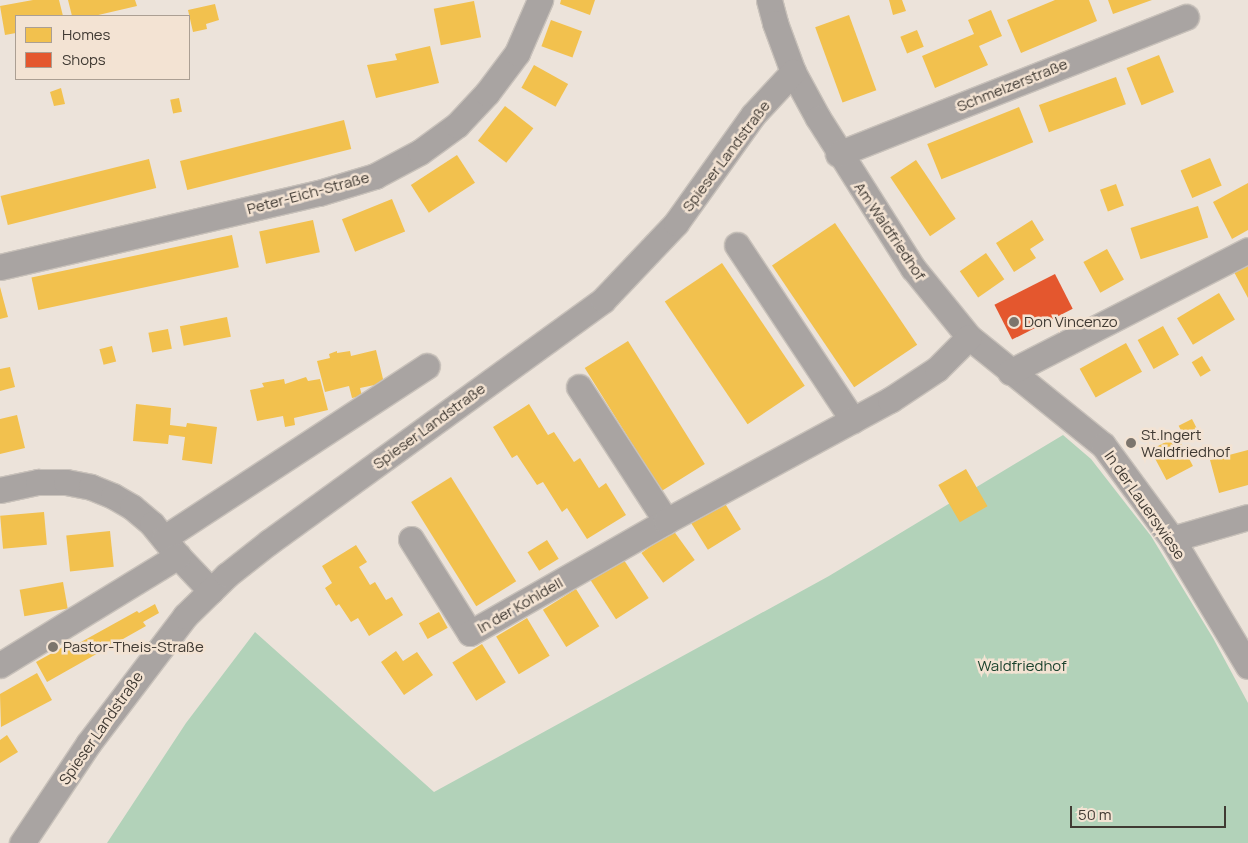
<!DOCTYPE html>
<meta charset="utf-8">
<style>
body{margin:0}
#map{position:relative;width:1248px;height:843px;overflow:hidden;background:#ece3da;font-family:Manrope,sans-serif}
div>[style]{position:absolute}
.green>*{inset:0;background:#b2d2b9}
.homes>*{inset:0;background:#f2c14e;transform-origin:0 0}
.shops>*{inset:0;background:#e4572e;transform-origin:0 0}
.roads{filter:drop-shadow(1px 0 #c8c1ba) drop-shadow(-1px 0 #c8c1ba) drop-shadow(0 1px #c8c1ba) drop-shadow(0 -1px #c8c1ba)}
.minor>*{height:25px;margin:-12.5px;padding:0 12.5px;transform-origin:12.5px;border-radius:12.5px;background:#a9a4a2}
.dots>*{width:14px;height:14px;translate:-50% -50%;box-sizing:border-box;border:2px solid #f3e3d3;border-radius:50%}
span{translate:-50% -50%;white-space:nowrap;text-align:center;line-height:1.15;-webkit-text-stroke:5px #f3e3d3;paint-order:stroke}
.street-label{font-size:15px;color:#403a33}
.poi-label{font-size:15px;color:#403a33}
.left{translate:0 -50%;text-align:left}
.park-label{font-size:15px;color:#1b432e}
.legend{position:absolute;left:15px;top:15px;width:175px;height:65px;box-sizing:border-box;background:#f3e3d3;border:1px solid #ab9f93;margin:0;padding:6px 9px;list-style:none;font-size:15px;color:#403a33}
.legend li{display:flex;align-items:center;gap:10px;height:25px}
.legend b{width:25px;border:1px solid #ab9f93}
.scale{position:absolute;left:1070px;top:806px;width:156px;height:22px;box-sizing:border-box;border:2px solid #403a33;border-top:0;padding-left:6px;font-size:15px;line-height:18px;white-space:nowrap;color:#403a33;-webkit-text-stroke:4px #f3e3d3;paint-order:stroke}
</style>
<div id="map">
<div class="green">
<i style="clip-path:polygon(1063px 435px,1091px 459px,1151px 536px,1213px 638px,1248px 703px,1248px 843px,107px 843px,186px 723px,255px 632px,434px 792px,829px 576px)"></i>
</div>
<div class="homes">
<i style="clip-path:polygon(59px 0,63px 16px,16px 16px,16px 33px,5px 35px,0 6px,33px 0)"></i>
<i style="clip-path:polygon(68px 0,135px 0,137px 6px,94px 16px,72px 16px)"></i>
<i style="clip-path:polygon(561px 0,595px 0,590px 15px,560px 4px)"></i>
<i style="clip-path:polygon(889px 0,902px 0,906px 11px,893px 15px)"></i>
<i style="clip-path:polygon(1055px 0,1089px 0,1097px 21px,1021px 53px,1007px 20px)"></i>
<i style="clip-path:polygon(1108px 0,1152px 0,1113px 14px)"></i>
<i style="left:474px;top:1px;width:37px;height:41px;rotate:79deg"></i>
<i style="clip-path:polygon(215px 4px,219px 20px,206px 24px,207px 29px,193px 32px,188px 10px)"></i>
<i style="clip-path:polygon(991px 10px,1002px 36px,979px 46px,988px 65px,935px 88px,922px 56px,974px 34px,968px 20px)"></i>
<i style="left:849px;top:15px;width:80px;height:36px;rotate:70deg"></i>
<i style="left:551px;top:20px;width:33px;height:28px;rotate:20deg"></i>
<i style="left:917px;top:30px;width:18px;height:18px;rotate:68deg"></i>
<i style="clip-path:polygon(430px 46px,439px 83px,376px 98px,367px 65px,397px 60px,395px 54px)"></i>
<i style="left:1159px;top:55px;width:40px;height:35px;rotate:68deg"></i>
<i style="left:534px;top:65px;width:39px;height:26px;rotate:29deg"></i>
<i style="left:1116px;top:77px;width:29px;height:82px;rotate:70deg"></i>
<i style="clip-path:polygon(61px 88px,65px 104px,54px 106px,50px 92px)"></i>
<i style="left:179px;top:98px;width:14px;height:9px;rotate:78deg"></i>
<i style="left:505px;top:106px;width:36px;height:44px;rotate:38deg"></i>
<i style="left:1019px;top:107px;width:38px;height:99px;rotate:68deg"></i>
<i style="left:344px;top:120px;width:30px;height:169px;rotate:76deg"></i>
<i style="left:457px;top:155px;width:33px;height:55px;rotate:57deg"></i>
<i style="left:1210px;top:158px;width:30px;height:32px;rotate:67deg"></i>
<i style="left:149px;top:159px;width:30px;height:153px;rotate:76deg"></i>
<i style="left:916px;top:160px;width:71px;height:31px;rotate:56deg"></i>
<i style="clip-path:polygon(1248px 183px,1248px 230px,1232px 239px,1213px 202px)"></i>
<i style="left:1116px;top:184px;width:23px;height:17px;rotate:70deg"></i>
<i style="left:392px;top:199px;width:35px;height:54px;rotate:68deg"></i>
<i style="left:1198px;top:206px;width:33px;height:71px;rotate:72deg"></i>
<i style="left:313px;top:220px;width:33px;height:55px;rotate:78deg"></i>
<i style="clip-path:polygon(1032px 220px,1044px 240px,1030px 249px,1036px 258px,1014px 272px,996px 243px)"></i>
<i style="left:835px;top:223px;width:147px;height:76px;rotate:56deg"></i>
<i style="left:232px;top:235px;width:33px;height:205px;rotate:78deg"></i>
<i style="left:1107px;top:249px;width:35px;height:27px;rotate:61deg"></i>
<i style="left:986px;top:253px;width:32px;height:32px;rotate:55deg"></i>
<i style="left:722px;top:263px;width:148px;height:69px;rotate:56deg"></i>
<i style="clip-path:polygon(1248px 265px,1248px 298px,1234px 272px)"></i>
<i style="clip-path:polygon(0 287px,8px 317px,0 319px)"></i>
<i style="left:1219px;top:293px;width:31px;height:49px;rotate:59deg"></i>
<i style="left:227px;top:317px;width:20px;height:48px;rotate:79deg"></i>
<i style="left:1163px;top:326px;width:33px;height:29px;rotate:61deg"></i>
<i style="left:168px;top:329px;width:20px;height:20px;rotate:79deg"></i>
<i style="left:628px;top:341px;width:145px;height:51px;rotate:58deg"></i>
<i style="left:1126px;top:343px;width:33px;height:53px;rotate:61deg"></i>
<i style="left:112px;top:346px;width:16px;height:13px;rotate:75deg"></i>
<i style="clip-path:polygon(376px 350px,384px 383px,360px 388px,362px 396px,352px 398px,349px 386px,325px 392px,317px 361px,330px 358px,329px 354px,337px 351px,337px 353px,350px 351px,351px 356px)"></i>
<i style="left:1202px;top:356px;width:17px;height:12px;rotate:59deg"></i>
<i style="clip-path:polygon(10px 367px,15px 387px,0 391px,0 369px)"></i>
<i style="clip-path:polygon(306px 377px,308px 381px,320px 379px,328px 410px,294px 418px,295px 425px,285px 427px,283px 416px,257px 421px,250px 390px,264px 387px,262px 383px,284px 379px,285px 384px)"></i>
<i style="clip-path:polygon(136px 404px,171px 408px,170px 425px,186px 427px,187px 423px,217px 427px,212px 464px,182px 460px,185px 437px,169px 435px,168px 444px,133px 441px)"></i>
<i style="clip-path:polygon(529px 404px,548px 435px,554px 432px,574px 462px,580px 458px,599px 488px,606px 483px,626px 515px,587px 539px,567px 508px,562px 512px,543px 482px,537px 485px,517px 455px,512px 458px,493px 427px)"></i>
<i style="clip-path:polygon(17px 415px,25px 448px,0 454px,0 419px)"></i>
<i style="left:1192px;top:419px;width:11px;height:15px;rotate:63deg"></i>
<i style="left:1177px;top:436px;width:34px;height:30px;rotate:62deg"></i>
<i style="clip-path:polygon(1248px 450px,1248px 485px,1219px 493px,1210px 460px)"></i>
<i style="left:966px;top:469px;width:43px;height:32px;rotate:60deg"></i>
<i style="left:451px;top:477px;width:123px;height:47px;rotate:58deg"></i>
<i style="left:724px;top:502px;width:32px;height:39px;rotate:58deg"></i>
<i style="left:44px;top:512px;width:33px;height:44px;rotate:85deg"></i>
<i style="left:673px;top:530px;width:37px;height:39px;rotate:54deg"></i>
<i style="left:110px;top:531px;width:36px;height:44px;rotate:84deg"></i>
<i style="left:547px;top:540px;width:22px;height:23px;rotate:58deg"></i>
<i style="clip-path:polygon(356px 545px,367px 562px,359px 567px,370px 585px,375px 582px,386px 600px,392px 597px,403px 615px,369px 636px,358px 618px,351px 622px,339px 604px,336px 606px,325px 588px,332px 583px,322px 566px)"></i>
<i style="left:622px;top:557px;width:49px;height:39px;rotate:57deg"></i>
<i style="left:63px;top:582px;width:27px;height:44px;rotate:80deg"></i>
<i style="left:576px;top:589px;width:44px;height:39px;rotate:58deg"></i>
<i style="clip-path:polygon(155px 604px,159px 613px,143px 622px,146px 626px,47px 682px,36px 662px,70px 643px,72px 647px,137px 611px,139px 613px)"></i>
<i style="left:439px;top:612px;width:18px;height:23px;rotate:61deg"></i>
<i style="left:527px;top:618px;width:44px;height:36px;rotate:59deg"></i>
<i style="left:482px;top:644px;width:45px;height:35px;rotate:58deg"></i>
<i style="clip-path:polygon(396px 651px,403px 661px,417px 652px,433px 675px,404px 695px,381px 662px)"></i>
<i style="clip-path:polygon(37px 673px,52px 700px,1px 727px,0 694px)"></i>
<i style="clip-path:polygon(7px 735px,18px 752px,0 763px,0 740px)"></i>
</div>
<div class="shops">
<i style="left:1055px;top:274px;width:39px;height:68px;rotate:63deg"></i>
</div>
<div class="roads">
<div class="minor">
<i style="left:769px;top:0;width:24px;rotate:75deg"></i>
<i style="left:775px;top:23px;width:52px;rotate:69.8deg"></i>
<i style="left:793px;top:72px;width:52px;rotate:61.5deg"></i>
<i style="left:818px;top:118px;width:178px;rotate:57.7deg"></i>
<i style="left:913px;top:268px;width:89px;rotate:50.9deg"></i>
<i style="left:969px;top:337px;width:172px;rotate:38.9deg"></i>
<i style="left:1103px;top:445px;width:117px;rotate:53.7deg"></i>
<i style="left:1172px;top:539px;width:148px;rotate:59.1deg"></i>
<i style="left:838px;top:154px;width:374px;rotate:-21.5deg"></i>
<i style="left:737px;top:245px;width:210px;rotate:56.5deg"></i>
<i style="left:0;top:267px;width:327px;rotate:-13.1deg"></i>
<i style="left:319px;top:193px;width:59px;rotate:-16.9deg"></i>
<i style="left:375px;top:176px;width:51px;rotate:-28.1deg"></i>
<i style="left:420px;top:152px;width:46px;rotate:-36.1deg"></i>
<i style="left:457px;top:125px;width:44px;rotate:-46.8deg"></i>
<i style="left:487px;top:93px;width:50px;rotate:-53.1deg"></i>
<i style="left:517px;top:53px;width:58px;rotate:-66.5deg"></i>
<i style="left:1010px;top:372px;width:267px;rotate:-27.1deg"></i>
<i style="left:579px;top:387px;width:160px;rotate:57deg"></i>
<i style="left:0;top:490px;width:39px;rotate:-12deg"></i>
<i style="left:38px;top:482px;width:28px"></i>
<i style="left:66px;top:482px;width:25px;rotate:11deg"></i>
<i style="left:91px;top:487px;width:24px;rotate:22deg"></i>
<i style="left:113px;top:496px;width:22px;rotate:30deg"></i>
<i style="left:132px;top:507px;width:26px;rotate:40deg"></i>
<i style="left:152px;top:524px;width:41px;rotate:50.9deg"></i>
<i style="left:178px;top:556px;width:48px;rotate:46.7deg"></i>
<i style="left:164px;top:538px;width:314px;rotate:-33.2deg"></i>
<i style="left:411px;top:539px;width:111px;rotate:57.9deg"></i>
<i style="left:470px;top:633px;width:226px;rotate:-29.7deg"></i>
<i style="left:666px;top:521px;width:255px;rotate:-28.4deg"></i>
<i style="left:890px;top:400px;width:56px;rotate:-33.4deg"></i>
<i style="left:937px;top:369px;width:45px;rotate:-45deg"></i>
<i style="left:1172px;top:539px;width:79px;rotate:-16.1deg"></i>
<i style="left:0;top:665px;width:209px;rotate:-31.5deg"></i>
<i style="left:22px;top:843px;width:119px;rotate:-56.3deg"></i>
<i style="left:88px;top:744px;width:161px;rotate:-52.8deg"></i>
<i style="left:185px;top:616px;width:59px;rotate:-44.3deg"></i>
<i style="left:227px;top:575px;width:53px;rotate:-38.2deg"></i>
<i style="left:269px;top:542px;width:412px;rotate:-35.9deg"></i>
<i style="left:603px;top:300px;width:106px;rotate:-46.5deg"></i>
<i style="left:676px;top:223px;width:133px;rotate:-54.5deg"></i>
<i style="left:753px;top:115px;width:59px;rotate:-47.1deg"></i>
</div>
</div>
<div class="dots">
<i style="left:1014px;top:322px;background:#7c756d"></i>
<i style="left:1131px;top:443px;background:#7c756d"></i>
<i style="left:53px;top:647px;background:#7c756d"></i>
</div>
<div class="street-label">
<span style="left:1012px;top:85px;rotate:-22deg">Schmelzerstraße</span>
<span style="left:726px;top:156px;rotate:-53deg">Spieser Landstraße</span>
<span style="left:308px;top:193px;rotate:-15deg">Peter-Eich-Straße</span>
<span style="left:890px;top:231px;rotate:56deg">Am Waldfriedhof</span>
<span style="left:429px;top:426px;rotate:-36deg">Spieser Landstraße</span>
<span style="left:1145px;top:505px;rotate:55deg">In der Lauerswiese</span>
<span style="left:520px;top:605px;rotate:-30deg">In der Kohldell</span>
<span style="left:101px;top:728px;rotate:-55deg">Spieser Landstraße</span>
</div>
<div class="poi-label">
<span class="left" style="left:1024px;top:322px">Don Vincenzo</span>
<span class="left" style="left:1141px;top:443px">St.Ingert<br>Waldfriedhof</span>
<span class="left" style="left:63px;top:647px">Pastor-Theis-Straße</span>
</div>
<div class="park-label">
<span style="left:1022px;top:666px">Waldfriedhof</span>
</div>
<ul class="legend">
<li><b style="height:14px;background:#f2c14e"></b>Homes</li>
<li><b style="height:14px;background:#e4572e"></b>Shops</li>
</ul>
<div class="scale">50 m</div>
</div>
